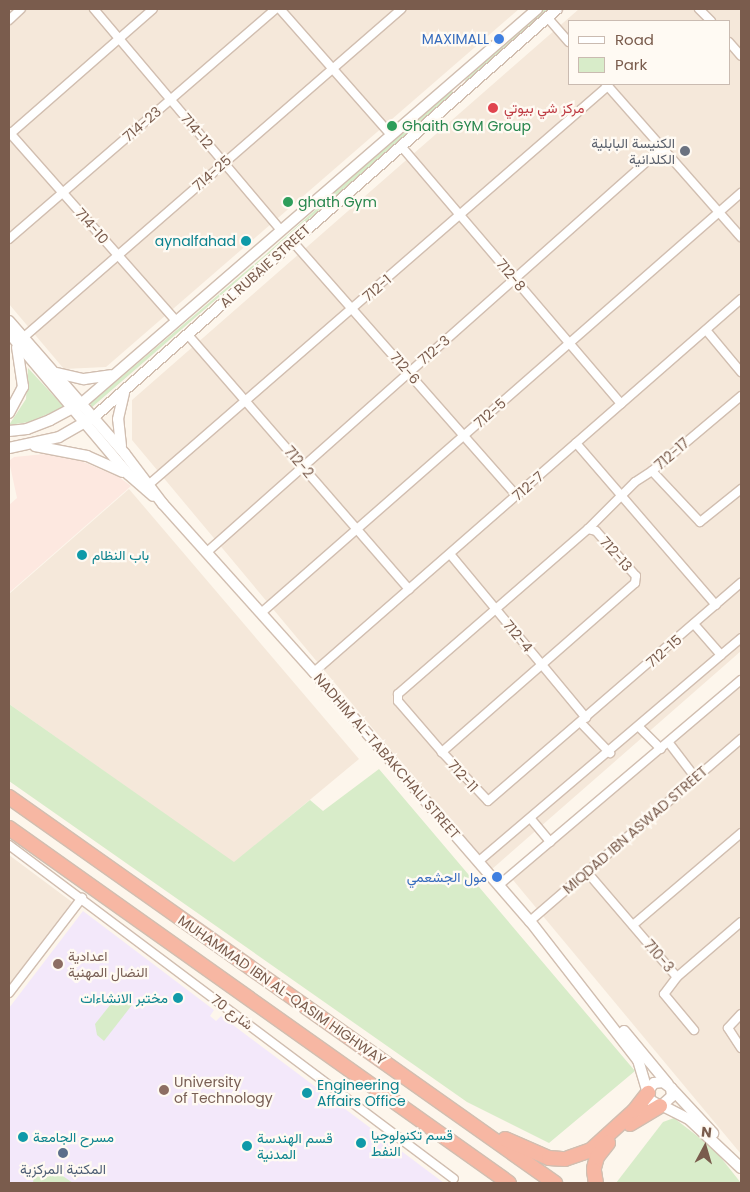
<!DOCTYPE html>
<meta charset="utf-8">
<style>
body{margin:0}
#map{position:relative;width:750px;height:1192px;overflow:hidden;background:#fdf6ec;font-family:Poppins,Vazirmatn,sans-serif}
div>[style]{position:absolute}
.residential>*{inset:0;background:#f5e8da}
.commercial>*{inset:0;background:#fde8e0}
.education>*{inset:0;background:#f3e8fa}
.green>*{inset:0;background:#d8ecc9}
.roads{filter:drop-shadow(1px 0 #d1beb0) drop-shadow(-1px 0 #d1beb0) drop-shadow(0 1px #d1beb0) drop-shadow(0 -1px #d1beb0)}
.street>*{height:8px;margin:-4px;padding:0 4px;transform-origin:4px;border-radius:4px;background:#fff}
.secondary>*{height:10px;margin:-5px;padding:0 5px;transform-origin:5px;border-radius:5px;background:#fff}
.highway>*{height:14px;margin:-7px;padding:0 7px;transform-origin:7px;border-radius:7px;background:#f7b7a3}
.dots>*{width:14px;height:14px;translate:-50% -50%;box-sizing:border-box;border:2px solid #fffaf3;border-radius:50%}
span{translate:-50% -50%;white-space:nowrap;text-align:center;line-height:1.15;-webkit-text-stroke:4.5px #fffaf3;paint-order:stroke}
.shop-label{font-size:14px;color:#366cbe}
.right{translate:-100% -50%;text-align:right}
.health-label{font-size:14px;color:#be3a42}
.left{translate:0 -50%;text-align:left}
.street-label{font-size:14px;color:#7a5c4d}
.leisure-label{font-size:14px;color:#27864d}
.worship-label{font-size:14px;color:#5b616d}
.culture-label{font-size:14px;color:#0d838f}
.education-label{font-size:14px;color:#785e54}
.service-label{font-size:14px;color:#4e5e75}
.frame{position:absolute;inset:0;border:10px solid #7a5c4d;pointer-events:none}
.legend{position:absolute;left:568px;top:20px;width:162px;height:65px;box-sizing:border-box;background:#fffaf3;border:1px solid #cabbb1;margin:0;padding:6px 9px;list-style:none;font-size:15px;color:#7a5c4d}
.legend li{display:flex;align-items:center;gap:10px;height:25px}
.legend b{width:25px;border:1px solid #cabbb1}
.north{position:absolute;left:680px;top:1122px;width:50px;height:50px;-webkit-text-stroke:4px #fffaf3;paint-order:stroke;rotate:6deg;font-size:14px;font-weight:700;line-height:20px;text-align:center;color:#7a5c4d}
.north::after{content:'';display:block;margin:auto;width:18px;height:22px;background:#7a5c4d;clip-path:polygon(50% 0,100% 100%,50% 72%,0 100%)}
</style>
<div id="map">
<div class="residential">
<i style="clip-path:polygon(9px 9px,519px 9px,106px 367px,64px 369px,9px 304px)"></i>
<i style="clip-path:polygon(evenodd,579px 9px,741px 9px,741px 651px,491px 870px,132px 440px,132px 400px,579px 9px,569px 21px,729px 21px,729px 84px,569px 84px,569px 21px)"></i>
<i style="clip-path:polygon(129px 489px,359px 759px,234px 863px,9px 704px,9px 594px)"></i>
<i style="clip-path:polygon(741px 681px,741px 1154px,513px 880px)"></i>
<i style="clip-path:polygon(9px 855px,72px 902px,9px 985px)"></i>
</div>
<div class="commercial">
<i style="clip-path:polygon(45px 454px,81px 461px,119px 477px,131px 486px,10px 592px,9px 505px,17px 498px,9px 461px,14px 457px)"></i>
</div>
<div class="education">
<i style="clip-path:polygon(83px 911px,214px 1010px,210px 1016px,216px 1021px,221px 1016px,444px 1183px,9px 1183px,9px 1008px)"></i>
</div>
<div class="green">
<i style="clip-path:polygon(541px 9px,551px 9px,466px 82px,465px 80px)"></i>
<i style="clip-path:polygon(450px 89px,454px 93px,91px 408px,91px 403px,264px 256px)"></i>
<i style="clip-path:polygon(28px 368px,64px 407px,29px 422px,9px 425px,26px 399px)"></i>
<i style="clip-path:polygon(9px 704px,234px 862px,310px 800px,323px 811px,379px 769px,635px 1071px,549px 1143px,467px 1102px,9px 781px)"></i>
<i style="clip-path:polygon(118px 995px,132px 1005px,104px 1041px,97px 1035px,95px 1024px)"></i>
<i style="clip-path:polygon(674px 1118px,714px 1149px,741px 1183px,616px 1183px,663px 1122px)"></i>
<i style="clip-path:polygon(43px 1169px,57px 1172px,73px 1183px,33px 1183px,34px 1174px)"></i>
</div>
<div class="roads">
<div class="street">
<i style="left:94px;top:9px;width:289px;rotate:49.8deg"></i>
<i style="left:280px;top:9px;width:168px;rotate:48.6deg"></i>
<i style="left:699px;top:9px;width:17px;rotate:45deg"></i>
<i style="left:547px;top:17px;width:33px;rotate:49deg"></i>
<i style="left:9px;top:20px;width:16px;rotate:-43deg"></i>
<i style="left:729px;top:42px;width:18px;rotate:49deg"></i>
<i style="left:606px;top:84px;width:204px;rotate:48.6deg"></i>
<i style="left:9px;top:132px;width:252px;rotate:48.5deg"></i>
<i style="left:9px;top:135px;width:191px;rotate:-41.2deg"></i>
<i style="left:401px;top:146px;width:339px;rotate:49.5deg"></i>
<i style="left:9px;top:239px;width:352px;rotate:-40.8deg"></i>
<i style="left:293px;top:242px;width:337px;rotate:48.6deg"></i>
<i style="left:706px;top:330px;width:55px;rotate:50.2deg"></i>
<i style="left:188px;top:335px;width:337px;rotate:49deg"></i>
<i style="left:24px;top:337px;width:500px;rotate:-41deg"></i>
<i style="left:741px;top:396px;width:116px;rotate:139.9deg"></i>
<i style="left:652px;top:471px;width:70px;rotate:46.7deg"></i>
<i style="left:700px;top:522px;width:53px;rotate:-38.8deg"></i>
<i style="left:576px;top:443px;width:214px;rotate:49.2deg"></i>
<i style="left:146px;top:487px;width:612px;rotate:-40.96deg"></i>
<i style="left:588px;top:529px;width:66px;rotate:-45deg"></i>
<i style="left:635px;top:482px;width:20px;rotate:-33deg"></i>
<i style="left:207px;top:552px;width:608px;rotate:-41.6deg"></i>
<i style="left:450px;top:554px;width:213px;rotate:50.3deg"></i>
<i style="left:261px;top:613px;width:638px;rotate:-41.19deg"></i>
<i style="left:721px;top:655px;width:26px;rotate:-40deg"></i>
<i style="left:314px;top:672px;width:567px;rotate:-41.14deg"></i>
<i style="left:581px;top:723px;width:42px;rotate:46deg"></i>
<i style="left:639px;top:727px;width:31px;rotate:45deg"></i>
<i style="left:669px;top:743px;width:43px;rotate:52.6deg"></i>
<i style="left:442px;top:752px;width:67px;rotate:-130.8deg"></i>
<i style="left:398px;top:701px;width:7px;rotate:-90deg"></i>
<i style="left:398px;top:694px;width:252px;rotate:-41deg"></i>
<i style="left:588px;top:529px;width:8px;rotate:14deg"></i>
<i style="left:596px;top:531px;width:60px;rotate:48.4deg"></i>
<i style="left:636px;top:576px;width:7px;rotate:98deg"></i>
<i style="left:635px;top:583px;width:257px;rotate:138.8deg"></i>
<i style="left:442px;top:752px;width:67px;rotate:46.8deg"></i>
<i style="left:488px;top:801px;width:334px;rotate:-40.8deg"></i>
<i style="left:531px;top:819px;width:30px;rotate:50deg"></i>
<i style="left:9px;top:845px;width:556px;rotate:36.89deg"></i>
<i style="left:479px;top:861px;width:318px;rotate:-40.4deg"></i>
<i style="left:721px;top:655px;width:41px;rotate:-131.1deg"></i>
<i style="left:587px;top:872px;width:138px;rotate:49.4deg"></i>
<i style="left:677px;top:977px;width:84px;rotate:-40.7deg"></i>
<i style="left:499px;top:885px;width:317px;rotate:-40.3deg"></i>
<i style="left:530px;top:921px;width:279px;rotate:-40.8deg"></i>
<i style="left:633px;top:925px;width:142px;rotate:-40.4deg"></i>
<i style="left:677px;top:977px;width:21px;rotate:127deg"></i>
<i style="left:664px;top:994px;width:47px;rotate:50.2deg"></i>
<i style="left:9px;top:993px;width:120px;rotate:-52.5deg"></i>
<i style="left:741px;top:1014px;width:19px;rotate:133deg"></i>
<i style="left:728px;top:1028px;width:24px;rotate:57deg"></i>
</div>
<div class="secondary">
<i style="left:9px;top:321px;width:176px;rotate:48.9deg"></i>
<i style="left:125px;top:454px;width:63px;rotate:52.8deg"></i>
<i style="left:163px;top:504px;width:226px;rotate:48.1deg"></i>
<i style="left:314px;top:672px;width:330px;rotate:49.1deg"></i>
<i style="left:530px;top:921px;width:176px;rotate:52.2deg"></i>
<i style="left:638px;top:1060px;width:42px;rotate:73.3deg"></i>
<i style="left:650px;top:1100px;width:13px;rotate:29deg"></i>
<i style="left:661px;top:1106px;width:15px;rotate:-42deg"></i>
<i style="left:672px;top:1096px;width:8px;rotate:-97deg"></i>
<i style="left:671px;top:1088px;width:10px;rotate:-143deg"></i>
<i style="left:663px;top:1082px;width:9px;rotate:174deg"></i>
<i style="left:654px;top:1083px;width:10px;rotate:127deg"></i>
<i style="left:9px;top:333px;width:185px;rotate:49.8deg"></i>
<i style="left:128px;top:474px;width:33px;rotate:41deg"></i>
<i style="left:57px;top:373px;width:28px;rotate:13deg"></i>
<i style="left:84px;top:379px;width:27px;rotate:-8deg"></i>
<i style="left:9px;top:413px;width:30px;rotate:-62deg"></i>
<i style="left:23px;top:387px;width:40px;rotate:-98.5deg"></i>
<i style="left:9px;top:431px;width:18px;rotate:-6deg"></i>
<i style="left:27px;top:429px;width:25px;rotate:-21deg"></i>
<i style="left:50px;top:420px;width:36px;rotate:-28deg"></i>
<i style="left:82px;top:403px;width:602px;rotate:-40.89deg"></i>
<i style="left:35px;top:446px;width:53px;rotate:10.9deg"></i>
<i style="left:87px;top:456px;width:39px;rotate:24deg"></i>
<i style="left:121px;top:446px;width:27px;rotate:-96deg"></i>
<i style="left:118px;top:419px;width:27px;rotate:-77deg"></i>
<i style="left:9px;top:448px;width:51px;rotate:-12.4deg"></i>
<i style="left:59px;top:437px;width:40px;rotate:-29.7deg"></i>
<i style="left:94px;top:417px;width:617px;rotate:-41.39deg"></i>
<i style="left:624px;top:1031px;width:69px;rotate:50.3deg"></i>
<i style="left:671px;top:1088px;width:62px;rotate:47deg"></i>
<i style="left:663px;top:1106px;width:30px;rotate:27deg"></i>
<i style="left:690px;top:1120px;width:70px;rotate:43.3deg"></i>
</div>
<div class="highway">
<i style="left:9px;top:797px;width:669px;rotate:35.26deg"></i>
<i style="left:9px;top:828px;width:613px;rotate:35.37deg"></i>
<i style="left:630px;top:1124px;width:35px;rotate:-31deg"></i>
<i style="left:505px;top:1139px;width:48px;rotate:23.4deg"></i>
<i style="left:549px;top:1158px;width:16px;rotate:4deg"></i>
<i style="left:568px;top:1158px;width:24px;rotate:-19deg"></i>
<i style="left:591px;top:1150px;width:58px;rotate:-42.2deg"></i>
<i style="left:634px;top:1111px;width:23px;rotate:-52deg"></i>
<i style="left:594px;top:1168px;width:11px;rotate:-75deg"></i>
<i style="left:597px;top:1157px;width:18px;rotate:-52deg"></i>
<i style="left:594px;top:1171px;width:12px;rotate:81deg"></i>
</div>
</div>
<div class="dots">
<i style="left:499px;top:39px;background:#3f7fe0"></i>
<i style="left:493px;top:108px;background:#e0444e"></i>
<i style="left:392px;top:126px;background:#2e9e5b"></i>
<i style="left:685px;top:151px;background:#6b7280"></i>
<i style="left:288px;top:202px;background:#2e9e5b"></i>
<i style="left:246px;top:241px;background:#0f9aa8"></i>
<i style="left:82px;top:555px;background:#0f9aa8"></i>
<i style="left:497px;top:877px;background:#3f7fe0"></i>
<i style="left:58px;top:964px;background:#8d6e63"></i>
<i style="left:178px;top:998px;background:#0f9aa8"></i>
<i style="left:164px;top:1090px;background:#8d6e63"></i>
<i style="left:307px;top:1093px;background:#0f9aa8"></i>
<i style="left:23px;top:1137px;background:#0f9aa8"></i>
<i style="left:361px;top:1143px;background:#0f9aa8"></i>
<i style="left:247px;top:1146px;background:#0f9aa8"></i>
<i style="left:63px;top:1153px;background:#5c6f8a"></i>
</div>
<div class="shop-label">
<span class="right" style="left:489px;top:39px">MAXIMALL</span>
<span class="right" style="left:487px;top:877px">مول الجشعمي</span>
</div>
<div class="health-label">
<span class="left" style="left:504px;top:108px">مركز شي بيوتي</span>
</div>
<div class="street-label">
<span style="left:142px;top:124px;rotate:-41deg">714-23</span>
<span style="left:197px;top:131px;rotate:50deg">714-12</span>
<span style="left:212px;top:173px;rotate:-41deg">714-25</span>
<span style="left:92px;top:226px;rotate:49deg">714-10</span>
<span style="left:265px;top:266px;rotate:-42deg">AL RUBAIE STREET</span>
<span style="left:511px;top:275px;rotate:50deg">712-8</span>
<span style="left:377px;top:288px;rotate:-41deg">712-1</span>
<span style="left:434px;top:350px;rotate:-41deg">712-3</span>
<span style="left:405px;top:368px;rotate:49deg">712-6</span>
<span style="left:490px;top:413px;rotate:-41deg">712-5</span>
<span style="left:672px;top:454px;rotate:-41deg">712-17</span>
<span style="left:299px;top:462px;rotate:49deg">712-2</span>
<span style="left:528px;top:486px;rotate:-41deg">712-7</span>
<span style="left:616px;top:554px;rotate:49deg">712-13</span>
<span style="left:518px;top:636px;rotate:50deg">712-4</span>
<span style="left:664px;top:651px;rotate:-41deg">712-15</span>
<span style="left:387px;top:756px;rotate:49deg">NADHIM AL-TABAKCHALI STREET</span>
<span style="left:463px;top:776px;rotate:48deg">712-11</span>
<span style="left:635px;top:830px;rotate:-41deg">MIQDAD IBN ASWAD STREET</span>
<span style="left:659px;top:956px;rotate:49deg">710-3</span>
<span style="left:282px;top:990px;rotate:35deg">MUHAMMAD IBN AL-QASIM HIGHWAY</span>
<span style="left:232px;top:1012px;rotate:37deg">شارع 70</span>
</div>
<div class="leisure-label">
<span class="left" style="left:402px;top:126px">Ghaith GYM Group</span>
<span class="left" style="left:298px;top:202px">ghath Gym</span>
</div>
<div class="worship-label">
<span class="right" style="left:675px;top:151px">الكنيسة البابلية<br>الكلدانية</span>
</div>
<div class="culture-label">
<span class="right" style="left:236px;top:241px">aynalfahad</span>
<span class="left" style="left:92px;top:555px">باب النظام</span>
<span class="right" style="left:168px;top:998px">مختبر الانشاءات</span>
<span class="left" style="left:317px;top:1093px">Engineering<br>Affairs Office</span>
<span class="left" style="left:371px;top:1143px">قسم تكنولوجيا<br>النفط</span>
<span class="left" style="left:33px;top:1137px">مسرح الجامعة</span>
<span class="left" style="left:257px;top:1146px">قسم الهندسة<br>المدنية</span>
</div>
<div class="education-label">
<span class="left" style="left:68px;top:964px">اعدادية<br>النضال المهنية</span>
<span class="left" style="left:174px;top:1090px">University<br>of Technology</span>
</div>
<div class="service-label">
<span style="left:63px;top:1169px">المكتبة المركزية</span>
</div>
<div class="frame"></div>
<ul class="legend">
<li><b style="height:6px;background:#fff"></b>Road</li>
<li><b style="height:14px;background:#d8ecc9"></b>Park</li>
</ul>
<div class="north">N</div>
</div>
